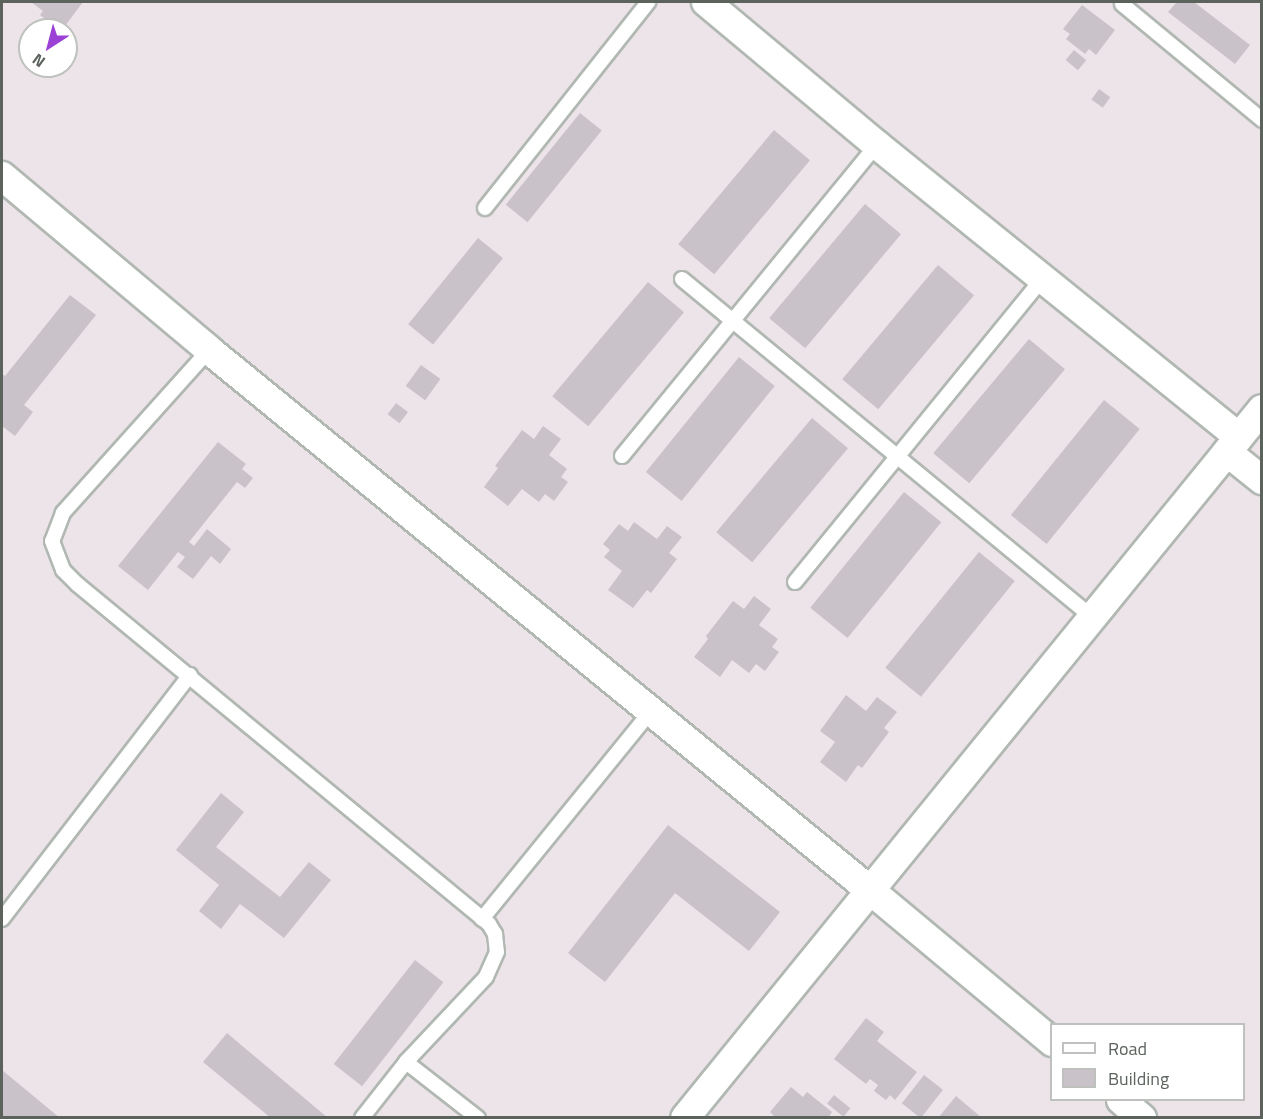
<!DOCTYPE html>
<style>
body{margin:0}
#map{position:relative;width:1263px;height:1119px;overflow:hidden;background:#ede4ea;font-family:"Titillium Web",sans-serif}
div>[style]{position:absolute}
.building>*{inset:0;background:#cac2c9;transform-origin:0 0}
.roads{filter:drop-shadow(2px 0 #b1b8b2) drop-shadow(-2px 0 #b1b8b2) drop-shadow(0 2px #b1b8b2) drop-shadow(0 -2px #b1b8b2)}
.service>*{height:14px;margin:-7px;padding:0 7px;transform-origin:7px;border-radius:7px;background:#fff}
.minor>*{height:28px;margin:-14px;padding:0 14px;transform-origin:14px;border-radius:14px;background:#fff}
span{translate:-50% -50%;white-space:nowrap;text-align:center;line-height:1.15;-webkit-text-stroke:4.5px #fff;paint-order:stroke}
.frame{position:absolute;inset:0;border:3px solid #5c635d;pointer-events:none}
.legend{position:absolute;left:1050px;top:1023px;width:195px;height:78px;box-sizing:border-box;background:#fff;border:2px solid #bec1be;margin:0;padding:8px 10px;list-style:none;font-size:18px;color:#5c635d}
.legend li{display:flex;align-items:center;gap:12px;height:30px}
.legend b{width:30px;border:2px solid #bec1be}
.north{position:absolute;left:18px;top:18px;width:60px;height:60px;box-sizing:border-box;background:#fff;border:2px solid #bec1be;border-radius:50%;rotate:216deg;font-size:16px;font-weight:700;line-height:24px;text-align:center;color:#5c635d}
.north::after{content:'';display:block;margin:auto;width:21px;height:27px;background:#9b41d6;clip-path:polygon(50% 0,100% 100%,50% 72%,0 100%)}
</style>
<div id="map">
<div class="building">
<i style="clip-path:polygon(31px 2px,83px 2px,65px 26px,57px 21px,54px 25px,40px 15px,43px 11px)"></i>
<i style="clip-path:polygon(1177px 2px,1194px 2px,1250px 45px,1235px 64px,1168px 12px)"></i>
<i style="clip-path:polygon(1082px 5px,1115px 30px,1096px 55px,1089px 49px,1085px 54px,1066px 39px,1070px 34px,1063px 29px)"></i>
<i style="left:1074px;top:50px;width:16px;height:13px;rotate:40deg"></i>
<i style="left:1099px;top:89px;width:14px;height:13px;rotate:36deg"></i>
<i style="left:580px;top:113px;width:28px;height:118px;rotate:39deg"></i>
<i style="left:774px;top:130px;width:47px;height:149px;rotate:40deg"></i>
<i style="left:865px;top:204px;width:47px;height:149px;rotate:40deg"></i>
<i style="left:478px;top:238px;width:32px;height:111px;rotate:39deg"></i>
<i style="left:938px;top:265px;width:47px;height:149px;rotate:40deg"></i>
<i style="left:648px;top:282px;width:47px;height:149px;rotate:40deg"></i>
<i style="clip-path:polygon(70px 295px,96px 315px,24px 405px,33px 412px,15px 436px,2px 426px,2px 374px,5px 376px)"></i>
<i style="left:1029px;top:339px;width:47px;height:149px;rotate:40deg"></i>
<i style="left:739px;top:357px;width:46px;height:148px;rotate:39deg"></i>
<i style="left:421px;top:365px;width:24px;height:26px;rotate:36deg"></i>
<i style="left:1104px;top:400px;width:46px;height:148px;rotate:39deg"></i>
<i style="left:396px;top:403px;width:15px;height:14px;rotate:37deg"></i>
<i style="left:812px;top:418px;width:47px;height:149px;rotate:40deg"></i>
<i style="clip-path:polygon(543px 426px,561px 439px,549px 455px,567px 469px,561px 477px,568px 482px,554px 501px,545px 494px,539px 502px,522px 489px,508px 506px,484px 487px,498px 468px,495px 466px,522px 430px,534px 439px)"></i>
<i style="clip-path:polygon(218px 442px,246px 464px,242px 469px,253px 478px,245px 488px,237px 482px,189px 542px,194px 546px,207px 529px,231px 549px,220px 564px,211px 556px,193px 579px,177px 567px,185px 557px,178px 552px,148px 590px,118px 566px)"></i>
<i style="left:904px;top:492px;width:48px;height:149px;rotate:39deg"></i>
<i style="clip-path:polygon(634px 522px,657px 539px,667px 526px,682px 537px,669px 553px,677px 559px,651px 593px,647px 590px,633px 608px,608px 590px,622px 571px,604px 557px,610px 550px,603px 544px,619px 524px,628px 531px)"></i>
<i style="left:979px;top:552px;width:46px;height:149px;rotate:39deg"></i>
<i style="clip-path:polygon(754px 596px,771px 609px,759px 625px,778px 639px,772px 647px,779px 652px,765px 671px,756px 664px,749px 673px,732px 660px,720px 677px,694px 657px,708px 639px,706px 636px,733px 601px,744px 609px)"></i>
<i style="clip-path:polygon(846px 695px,866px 711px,877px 697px,897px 712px,884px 728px,889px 732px,862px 768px,858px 765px,846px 782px,820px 762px,835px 742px,820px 731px)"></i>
<i style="clip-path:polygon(221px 793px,244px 812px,216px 847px,280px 897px,309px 862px,331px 880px,284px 938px,240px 904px,221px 929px,199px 911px,219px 885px,176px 850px)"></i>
<i style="clip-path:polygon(668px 825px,780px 912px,749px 951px,675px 893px,605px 982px,568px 953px)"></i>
<i style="left:415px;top:960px;width:36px;height:132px;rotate:38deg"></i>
<i style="clip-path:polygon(866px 1018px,884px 1032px,877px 1041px,917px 1072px,895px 1100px,890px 1095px,886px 1100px,874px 1091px,878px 1085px,870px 1079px,866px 1084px,834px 1059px)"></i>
<i style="clip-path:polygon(227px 1033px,328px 1118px,271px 1118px,203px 1062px)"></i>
<i style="clip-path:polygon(2px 1070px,60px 1118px,2px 1118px)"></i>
<i style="left:924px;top:1075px;width:24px;height:36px;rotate:38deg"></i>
<i style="clip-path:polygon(791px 1087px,803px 1097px,807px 1092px,832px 1112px,828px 1118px,776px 1118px,770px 1112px)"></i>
<i style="left:834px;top:1095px;width:21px;height:11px;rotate:39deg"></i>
<i style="clip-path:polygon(956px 1096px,982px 1118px,938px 1118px)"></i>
</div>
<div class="roads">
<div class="service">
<i style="left:1122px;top:4px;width:182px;rotate:39.6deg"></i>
<i style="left:485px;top:208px;width:263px;rotate:-51.6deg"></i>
<i style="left:682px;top:279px;width:531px;rotate:39.5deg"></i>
<i style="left:209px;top:350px;width:219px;rotate:131.9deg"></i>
<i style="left:63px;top:513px;width:30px;rotate:111deg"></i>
<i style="left:52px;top:541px;width:31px;rotate:69deg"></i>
<i style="left:63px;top:570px;width:20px;rotate:45deg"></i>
<i style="left:77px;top:584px;width:534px;rotate:39.53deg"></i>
<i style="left:489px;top:924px;width:12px;rotate:59deg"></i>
<i style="left:495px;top:934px;width:18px;rotate:84deg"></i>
<i style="left:497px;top:952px;width:27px;rotate:114deg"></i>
<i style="left:486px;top:977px;width:117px;rotate:133.3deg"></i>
<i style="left:406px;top:1062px;width:71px;rotate:128.2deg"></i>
<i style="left:622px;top:456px;width:402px;rotate:-50.7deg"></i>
<i style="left:795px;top:582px;width:392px;rotate:-50.8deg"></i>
<i style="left:2px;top:919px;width:308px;rotate:-52.4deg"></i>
<i style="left:482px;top:919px;width:268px;rotate:-50.9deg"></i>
<i style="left:406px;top:1062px;width:91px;rotate:37.9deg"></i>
</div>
<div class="minor">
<i style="left:706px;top:2px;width:223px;rotate:39.9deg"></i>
<i style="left:877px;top:145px;width:465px;rotate:38.9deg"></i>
<i style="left:2px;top:176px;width:270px;rotate:40deg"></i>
<i style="left:209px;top:350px;width:855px;rotate:39.26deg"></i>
<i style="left:871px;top:891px;width:236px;rotate:39.8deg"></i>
<i style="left:1227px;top:452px;width:45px;rotate:38.7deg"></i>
<i style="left:1121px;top:1100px;width:28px;rotate:41deg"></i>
<i style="left:685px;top:1118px;width:914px;rotate:-50.86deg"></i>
</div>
</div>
<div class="frame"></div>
<ul class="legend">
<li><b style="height:8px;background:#fff"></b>Road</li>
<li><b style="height:16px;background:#cac2c9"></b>Building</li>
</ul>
<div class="north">N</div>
</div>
